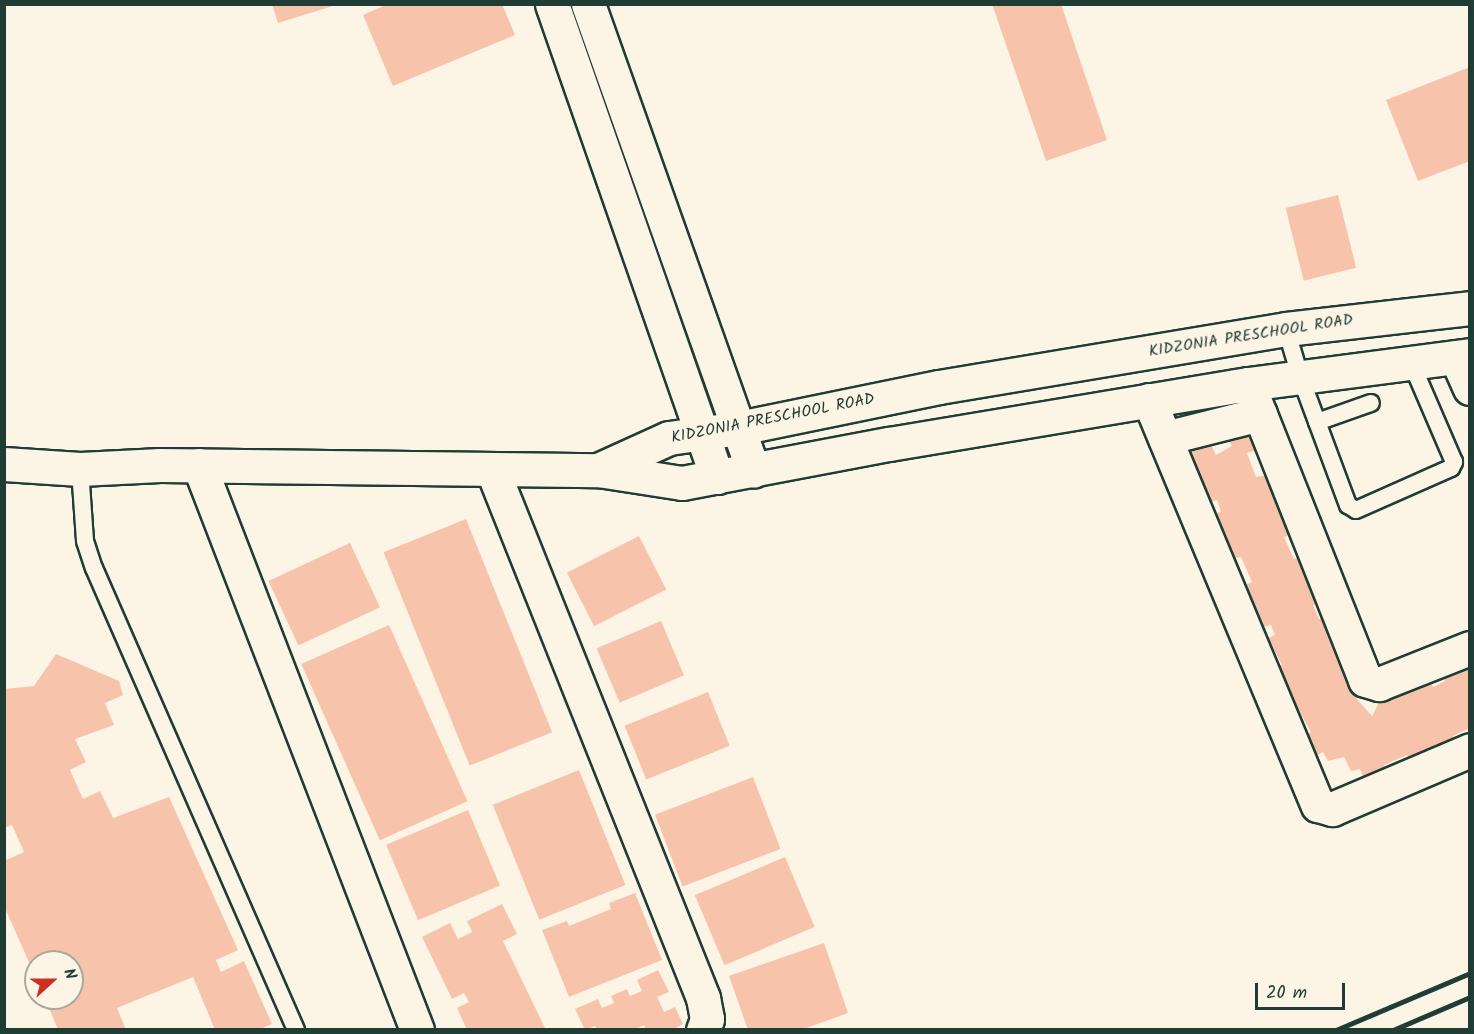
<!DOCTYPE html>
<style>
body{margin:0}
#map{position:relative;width:1474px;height:1034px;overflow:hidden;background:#fcf5e5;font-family:Kalam,sans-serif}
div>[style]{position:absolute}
.building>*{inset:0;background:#f8c3ab;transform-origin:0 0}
.roads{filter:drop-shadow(2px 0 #1f3d34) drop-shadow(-2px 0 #1f3d34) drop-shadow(0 2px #1f3d34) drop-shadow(0 -2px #1f3d34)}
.service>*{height:16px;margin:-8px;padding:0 8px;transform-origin:8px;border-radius:8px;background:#fcf5e5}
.minor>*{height:33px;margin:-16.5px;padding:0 16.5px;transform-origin:16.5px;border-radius:16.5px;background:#fcf5e5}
.tertiary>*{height:33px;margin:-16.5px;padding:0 16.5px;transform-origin:16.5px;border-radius:16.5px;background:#fcf5e5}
.rail>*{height:4.5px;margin:-2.25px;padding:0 2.25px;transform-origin:2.25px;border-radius:2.25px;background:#1f3d34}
span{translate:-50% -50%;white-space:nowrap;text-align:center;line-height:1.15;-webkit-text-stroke:4.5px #fcf5e5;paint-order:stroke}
.street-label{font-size:16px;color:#1f3d34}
.frame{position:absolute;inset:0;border:6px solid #1f3d34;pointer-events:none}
.north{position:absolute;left:24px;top:950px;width:60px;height:60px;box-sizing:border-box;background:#fcf5e5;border:2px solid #a4ab9e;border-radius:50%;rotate:69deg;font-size:16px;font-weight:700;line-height:24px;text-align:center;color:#1f3d34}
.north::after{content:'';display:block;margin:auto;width:21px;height:27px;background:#c8321e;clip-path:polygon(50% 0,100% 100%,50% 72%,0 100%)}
.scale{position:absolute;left:1255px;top:983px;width:90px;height:27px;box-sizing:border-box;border:3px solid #1f3d34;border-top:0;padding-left:8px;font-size:18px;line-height:21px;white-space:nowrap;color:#1f3d34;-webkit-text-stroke:4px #fcf5e5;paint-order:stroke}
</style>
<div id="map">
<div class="building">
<i style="clip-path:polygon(272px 4px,336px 4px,336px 5px,278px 23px)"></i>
<i style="clip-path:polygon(388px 4px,502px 4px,515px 35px,393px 86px,363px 15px)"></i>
<i style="clip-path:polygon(992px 4px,1061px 4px,1107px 140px,1046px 161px)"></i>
<i style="clip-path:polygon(1470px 67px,1470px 161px,1418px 181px,1386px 100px)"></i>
<i style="left:1338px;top:195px;width:75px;height:54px;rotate:76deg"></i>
<i style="clip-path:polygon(1247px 429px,1256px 450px,1247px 453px,1256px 477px,1267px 475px,1294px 534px,1284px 537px,1294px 559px,1302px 555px,1323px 601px,1313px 605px,1319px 619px,1327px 616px,1333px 631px,1327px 634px,1329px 641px,1339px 638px,1356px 698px,1372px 716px,1382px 697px,1428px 677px,1433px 687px,1445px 681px,1443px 675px,1455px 668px,1459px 671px,1467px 666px,1470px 657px,1470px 728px,1453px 736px,1455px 742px,1411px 762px,1407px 755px,1384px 765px,1387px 775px,1366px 784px,1360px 769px,1351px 771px,1344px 757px,1328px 761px,1323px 752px,1311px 759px,1300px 739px,1311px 732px,1296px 705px,1288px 709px,1271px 667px,1282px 665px,1268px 638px,1275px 635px,1271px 625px,1259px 628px,1240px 587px,1252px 582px,1241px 557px,1227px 560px,1209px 515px,1221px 512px,1217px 500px,1206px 503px,1179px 454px,1192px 450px,1188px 440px,1205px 432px,1216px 455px,1232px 446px,1226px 435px)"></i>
<i style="left:466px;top:519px;width:230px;height:89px;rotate:68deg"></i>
<i style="left:639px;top:536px;width:60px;height:81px;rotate:63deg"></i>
<i style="left:350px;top:543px;width:71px;height:90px;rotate:65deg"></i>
<i style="left:661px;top:621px;width:59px;height:70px;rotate:67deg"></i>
<i style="left:389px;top:625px;width:193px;height:96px;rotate:66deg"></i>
<i style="clip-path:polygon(56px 654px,119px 681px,123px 695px,105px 703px,114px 725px,75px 739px,86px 762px,70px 770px,83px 799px,100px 791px,113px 818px,169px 797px,238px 950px,216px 960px,221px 972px,244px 961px,272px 1024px,258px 1030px,215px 1030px,193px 977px,117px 1008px,126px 1030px,58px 1030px,45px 998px,72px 998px,72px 962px,36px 962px,36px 978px,4px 906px,4px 861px,24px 852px,12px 825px,4px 828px,4px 689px,34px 686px)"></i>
<i style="left:708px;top:692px;width:58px;height:90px;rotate:68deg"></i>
<i style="left:579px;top:770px;width:124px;height:93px;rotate:68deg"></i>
<i style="left:753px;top:777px;width:77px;height:105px;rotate:69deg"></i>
<i style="left:468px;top:810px;width:82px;height:89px;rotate:67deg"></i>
<i style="left:785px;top:857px;width:76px;height:98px;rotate:67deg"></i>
<i style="clip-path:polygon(635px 893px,662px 960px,569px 997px,542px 930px,567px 921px,569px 926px,611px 909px,609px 903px)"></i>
<i style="clip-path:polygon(502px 904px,517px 934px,503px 941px,546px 1030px,467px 1030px,457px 1008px,469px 1002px,464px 993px,452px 999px,422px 937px,450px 923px,458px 939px,472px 932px,467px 921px)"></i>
<i style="clip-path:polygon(824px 943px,848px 1013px,801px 1030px,748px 1030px,729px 976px)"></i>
<i style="clip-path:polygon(658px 970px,669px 992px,657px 997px,664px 1012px,675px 1007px,683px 1024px,672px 1030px,646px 1030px,644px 1025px,634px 1030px,597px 1030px,595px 1026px,585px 1030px,575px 1009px,598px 999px,602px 1008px,614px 1003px,611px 996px,627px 989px,630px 996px,642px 991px,637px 980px)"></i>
</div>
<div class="roads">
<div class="service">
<i style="left:1286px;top:329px;width:49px;rotate:73.4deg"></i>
<i style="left:1300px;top:376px;width:138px;rotate:69.6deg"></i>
<i style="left:1348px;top:505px;width:9px;rotate:32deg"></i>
<i style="left:1356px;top:510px;width:104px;rotate:-23.9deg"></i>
<i style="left:1451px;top:468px;width:7px;rotate:-63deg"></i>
<i style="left:1454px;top:462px;width:109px;rotate:-113.3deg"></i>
<i style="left:1317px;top:422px;width:57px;rotate:-19.4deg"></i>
<i style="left:80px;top:469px;width:72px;rotate:86deg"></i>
<i style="left:85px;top:541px;width:28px;rotate:72deg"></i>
<i style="left:94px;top:568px;width:504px;rotate:66.38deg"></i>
</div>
<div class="minor">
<i style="left:552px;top:4px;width:501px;rotate:70.77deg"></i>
<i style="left:588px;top:4px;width:495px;rotate:70.5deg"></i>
<i style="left:1456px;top:357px;width:34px;rotate:66deg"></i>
<i style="left:1248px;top:384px;width:318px;rotate:68.4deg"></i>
<i style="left:1365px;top:680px;width:15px;rotate:16deg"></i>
<i style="left:1379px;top:684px;width:98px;rotate:-21.6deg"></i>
<i style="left:1149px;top:400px;width:439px;rotate:67.4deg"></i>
<i style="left:1318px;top:805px;width:15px;rotate:16deg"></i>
<i style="left:1332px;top:809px;width:150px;rotate:-23.1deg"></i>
<i style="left:1165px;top:438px;width:98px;rotate:-14.2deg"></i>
<i style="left:199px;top:465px;width:606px;rotate:68.9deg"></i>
<i style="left:492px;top:469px;width:570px;rotate:68.25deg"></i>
<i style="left:703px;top:998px;width:21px;rotate:79deg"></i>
<i style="left:707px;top:1019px;width:12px;rotate:110deg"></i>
</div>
<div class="tertiary">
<i style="left:4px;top:464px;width:76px;rotate:3.8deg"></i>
<i style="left:80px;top:469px;width:80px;rotate:-2.9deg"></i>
<i style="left:160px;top:465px;width:438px;rotate:0.7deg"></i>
<i style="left:598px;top:470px;width:85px;rotate:8.8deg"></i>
<i style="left:682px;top:483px;width:211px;rotate:-10.7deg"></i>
<i style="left:889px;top:444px;width:364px;rotate:-9.5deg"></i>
<i style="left:1248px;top:384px;width:224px;rotate:-7.4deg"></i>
<i style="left:598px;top:470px;width:78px;rotate:-24.3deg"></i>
<i style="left:669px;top:438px;width:71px;rotate:-8.1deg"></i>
<i style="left:739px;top:428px;width:204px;rotate:-11.6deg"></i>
<i style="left:939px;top:387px;width:352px;rotate:-9.5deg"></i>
<i style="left:1286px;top:329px;width:185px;rotate:-6.5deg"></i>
</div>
</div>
<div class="rail">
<i style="left:1336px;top:1030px;width:146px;rotate:-23deg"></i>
<i style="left:1393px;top:1030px;width:84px;rotate:-23.2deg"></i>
</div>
<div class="street-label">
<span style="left:1251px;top:336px;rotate:-9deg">KIDZONIA PRESCHOOL ROAD</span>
<span style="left:773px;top:419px;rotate:-11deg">KIDZONIA PRESCHOOL ROAD</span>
</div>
<div class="frame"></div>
<div class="north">N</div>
<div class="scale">20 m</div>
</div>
